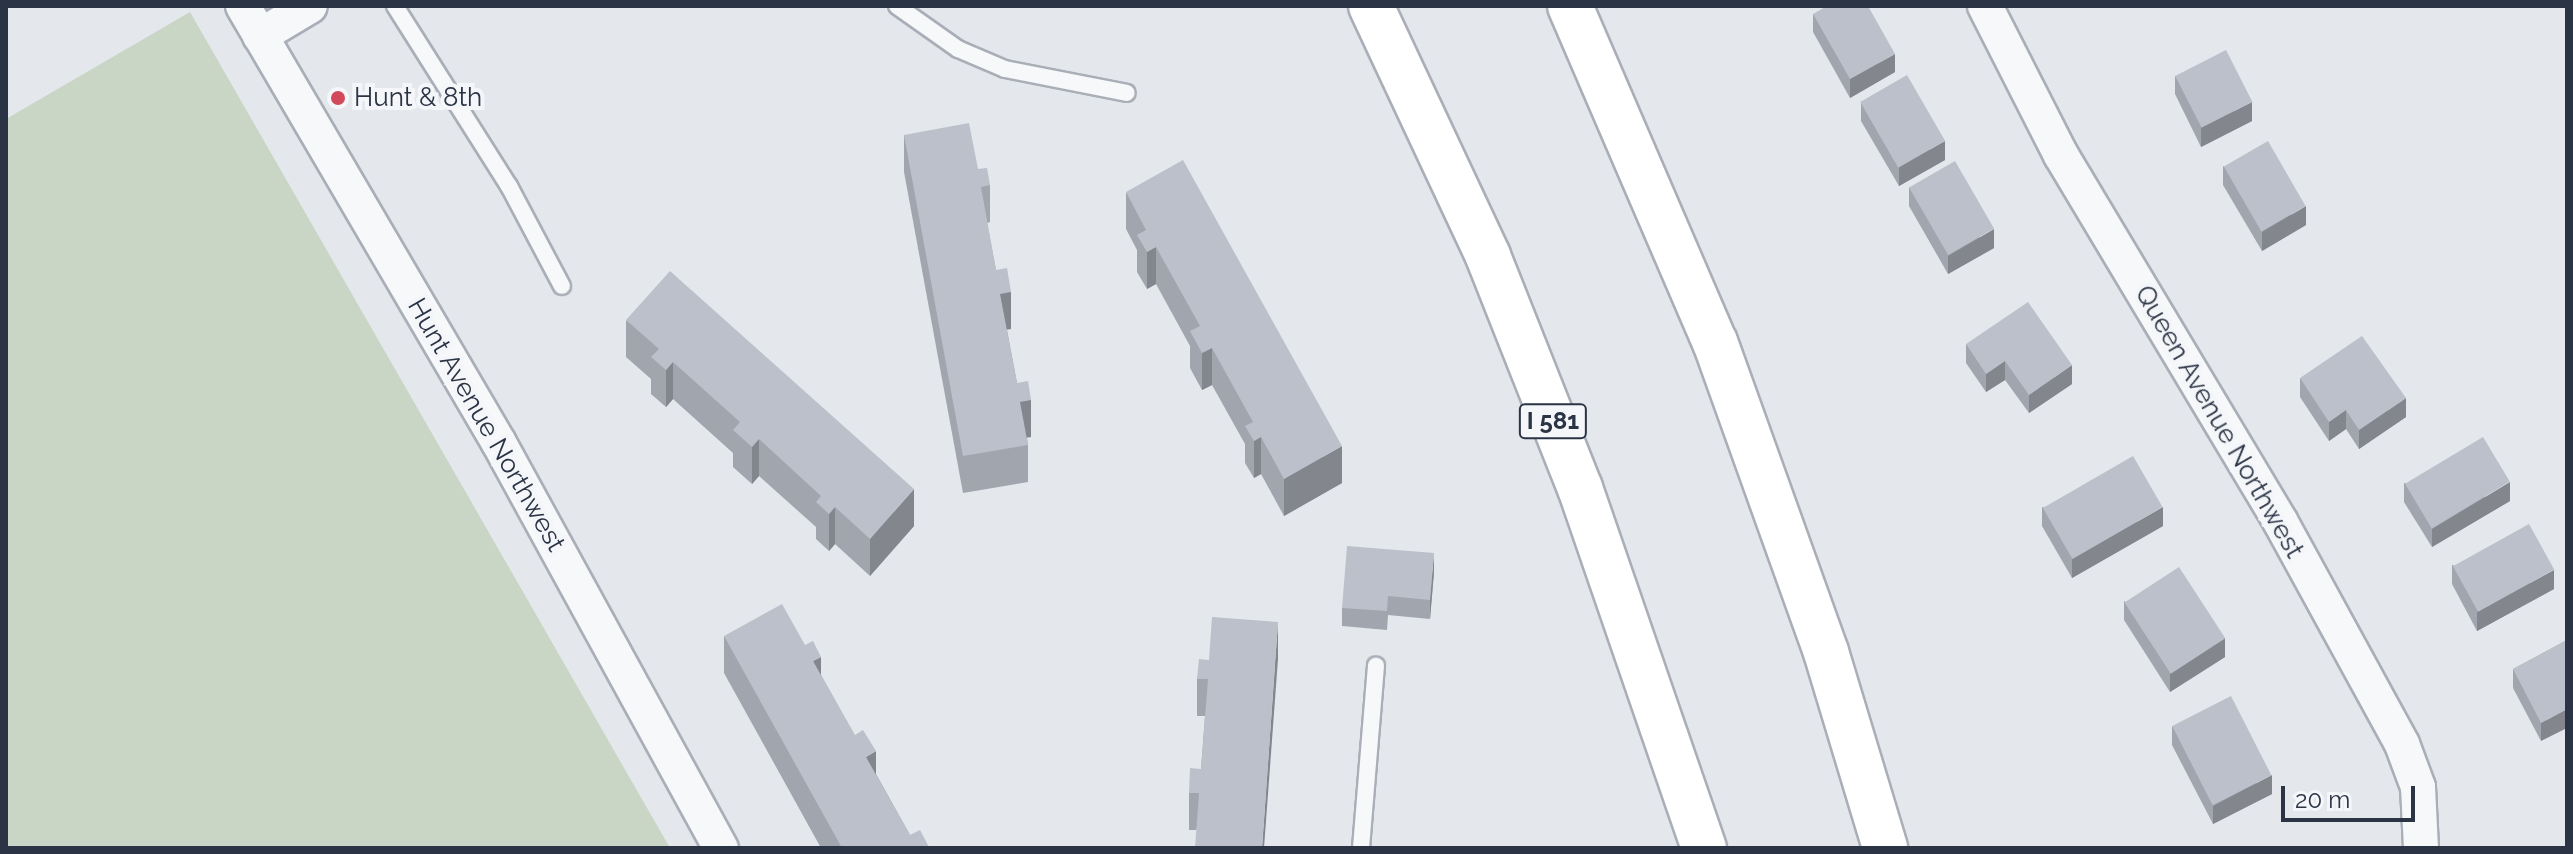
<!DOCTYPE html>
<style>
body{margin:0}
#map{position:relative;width:2573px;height:854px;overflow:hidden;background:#e4e7ec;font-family:Raleway,sans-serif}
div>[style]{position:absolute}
.green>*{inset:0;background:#c9d6c5}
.roads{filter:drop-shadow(2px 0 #a9aeb7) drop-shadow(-2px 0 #a9aeb7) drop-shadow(0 2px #a9aeb7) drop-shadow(0 -2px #a9aeb7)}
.lane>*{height:16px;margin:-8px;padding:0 8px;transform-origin:8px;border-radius:8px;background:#f7f8fa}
.street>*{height:34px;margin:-17px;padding:0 17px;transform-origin:17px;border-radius:17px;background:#f7f8fa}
.highway>*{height:44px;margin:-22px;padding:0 22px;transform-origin:22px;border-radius:22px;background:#fff}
.wall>*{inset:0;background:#a1a5ae}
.shaded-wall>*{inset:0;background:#83868d;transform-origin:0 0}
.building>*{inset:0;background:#bbc0ca;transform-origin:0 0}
.dots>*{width:22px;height:22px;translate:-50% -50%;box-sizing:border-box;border:4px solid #f4f6f9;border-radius:50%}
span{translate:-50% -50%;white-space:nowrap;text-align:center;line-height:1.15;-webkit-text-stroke:8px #f4f6f9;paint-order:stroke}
.shield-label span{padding:2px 6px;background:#f4f6f9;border:2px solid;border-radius:6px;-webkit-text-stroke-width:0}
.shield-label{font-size:24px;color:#2b3445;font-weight:700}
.poi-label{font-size:26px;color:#2b3445}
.left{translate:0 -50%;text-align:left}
.street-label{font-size:26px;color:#2b3445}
.frame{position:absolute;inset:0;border:8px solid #2b3445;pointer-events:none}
.scale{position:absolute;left:2281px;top:786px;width:134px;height:36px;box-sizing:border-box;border:4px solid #2b3445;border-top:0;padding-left:10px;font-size:24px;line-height:28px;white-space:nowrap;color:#2b3445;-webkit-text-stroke:6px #f4f6f9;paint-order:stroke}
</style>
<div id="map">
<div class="green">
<i style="clip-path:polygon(190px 12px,670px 848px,6px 848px,6px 119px)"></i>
</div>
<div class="roads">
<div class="lane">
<i style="left:395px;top:6px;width:213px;rotate:57.7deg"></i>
<i style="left:509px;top:186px;width:113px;rotate:62.1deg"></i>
<i style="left:897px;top:6px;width:75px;rotate:35.2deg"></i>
<i style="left:958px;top:49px;width:51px;rotate:23.1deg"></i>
<i style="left:1005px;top:69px;width:124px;rotate:11.1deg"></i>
<i style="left:1361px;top:848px;width:183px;rotate:-85.3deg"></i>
</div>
<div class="street">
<i style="left:243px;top:6px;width:506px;rotate:59.64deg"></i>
<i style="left:499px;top:443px;width:462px;rotate:61.3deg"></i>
<i style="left:1985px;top:6px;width:167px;rotate:63deg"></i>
<i style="left:2061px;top:155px;width:427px;rotate:59.1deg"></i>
<i style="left:2280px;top:521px;width:254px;rotate:61.3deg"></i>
<i style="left:2402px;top:744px;width:46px;rotate:69.6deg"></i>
<i style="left:2418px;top:787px;width:61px;rotate:87.2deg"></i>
<i style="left:260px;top:36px;width:58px;rotate:-31deg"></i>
</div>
<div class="highway">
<i style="left:1371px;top:6px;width:276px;rotate:64.9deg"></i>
<i style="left:1488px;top:256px;width:250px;rotate:68.4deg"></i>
<i style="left:1580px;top:488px;width:381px;rotate:71deg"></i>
<i style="left:1570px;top:6px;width:366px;rotate:66.7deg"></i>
<i style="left:1715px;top:342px;width:329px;rotate:70.3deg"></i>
<i style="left:1826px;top:652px;width:205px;rotate:73.2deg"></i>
</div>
</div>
<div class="wall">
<i style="clip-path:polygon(1813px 14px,1895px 72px,1850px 98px,1813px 32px)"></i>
<i style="clip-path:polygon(2175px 76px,2252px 121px,2201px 147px,2175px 94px)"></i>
<i style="clip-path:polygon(1861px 103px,1945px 160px,1899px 186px,1861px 121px)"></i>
<i style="clip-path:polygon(904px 135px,990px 185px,990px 222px,987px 223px,996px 270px,1011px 329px,1007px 330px,1017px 383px,1031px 437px,1027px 438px,1028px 445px,1028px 482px,963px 493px,904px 172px)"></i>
<i style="clip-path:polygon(2223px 166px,2306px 225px,2262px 251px,2223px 185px)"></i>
<i style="clip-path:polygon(1909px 187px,1994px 248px,1948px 274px,1909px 206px)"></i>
<i style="clip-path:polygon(1126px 192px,1342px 483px,1284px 516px,1261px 474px,1254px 478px,1245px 463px,1245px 444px,1212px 385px,1202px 390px,1190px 368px,1190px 346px,1156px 284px,1147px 289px,1137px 272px,1137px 250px,1126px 229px)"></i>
<i style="clip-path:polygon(626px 320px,914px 526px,870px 576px,835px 544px,829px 551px,816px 539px,816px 527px,759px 476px,752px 484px,733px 467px,733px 453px,673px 399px,666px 407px,651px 394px,651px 379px,626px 357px)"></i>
<i style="clip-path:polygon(1966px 344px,2072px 384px,2029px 413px,2005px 380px,1986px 392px,1966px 363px)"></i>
<i style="clip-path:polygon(2300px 378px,2406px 417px,2359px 449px,2346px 429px,2329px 441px,2300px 397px)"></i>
<i style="clip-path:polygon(2404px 483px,2510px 501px,2432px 547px,2404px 502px)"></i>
<i style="clip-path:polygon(2042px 507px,2163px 526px,2072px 578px,2042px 526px)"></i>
<i style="clip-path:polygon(2452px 565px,2554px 589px,2477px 631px,2452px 584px)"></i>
<i style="clip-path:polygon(1434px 572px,1430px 619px,1388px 615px,1387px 630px,1342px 626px,1342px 608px)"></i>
<i style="clip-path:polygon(2124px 601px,2225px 657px,2170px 692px,2124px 620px)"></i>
<i style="clip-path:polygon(724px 636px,821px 675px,910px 835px,929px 848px,821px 848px,724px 673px)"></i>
<i style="clip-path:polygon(2567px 640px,2541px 741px,2513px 688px,2513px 669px)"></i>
<i style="clip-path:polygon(1278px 659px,1196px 830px,1189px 830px,1189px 793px,1201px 769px,1205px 716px,1197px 716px,1197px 679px,1209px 660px)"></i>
<i style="clip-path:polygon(2172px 726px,2272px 794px,2213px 824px,2172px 745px)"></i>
</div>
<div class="shaded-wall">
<i style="clip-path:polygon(1895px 54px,1895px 72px,1850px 98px,1850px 79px)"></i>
<i style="clip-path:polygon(2252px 102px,2252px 121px,2201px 147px,2201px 128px)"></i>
<i style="clip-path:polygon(1945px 141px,1945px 160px,1899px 186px,1899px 167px)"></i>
<i style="clip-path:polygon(2306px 206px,2306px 225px,2262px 251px,2262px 232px)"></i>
<i style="clip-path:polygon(1994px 229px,1994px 248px,1948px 274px,1948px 256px)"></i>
<i style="clip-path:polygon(1156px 247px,1156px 284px,1147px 289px,1147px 252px)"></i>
<i style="left:1011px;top:292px;width:37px;height:11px;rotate:90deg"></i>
<i style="clip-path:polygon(1212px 348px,1212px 385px,1202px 390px,1202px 353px)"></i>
<i style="clip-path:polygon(2005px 361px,2005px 380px,1986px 392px,1986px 374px)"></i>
<i style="clip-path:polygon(673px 362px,673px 399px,666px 407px,666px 370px)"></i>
<i style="clip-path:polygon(2072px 365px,2072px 384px,2029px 413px,2029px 395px)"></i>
<i style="clip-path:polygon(2406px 398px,2406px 417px,2359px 449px,2359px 430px)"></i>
<i style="left:1031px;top:400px;width:37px;height:11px;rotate:90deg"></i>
<i style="clip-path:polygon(2346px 410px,2346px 429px,2329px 441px,2329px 422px)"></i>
<i style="clip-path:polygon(1261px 437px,1261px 474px,1254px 478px,1254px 441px)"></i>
<i style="clip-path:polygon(759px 439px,759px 476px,752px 484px,752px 447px)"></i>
<i style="clip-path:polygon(1342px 446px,1342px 483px,1284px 516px,1284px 479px)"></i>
<i style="clip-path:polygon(2510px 482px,2510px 501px,2432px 547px,2432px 529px)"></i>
<i style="clip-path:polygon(914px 489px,914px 526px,870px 576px,870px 539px)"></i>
<i style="clip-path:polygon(835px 507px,835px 544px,829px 551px,829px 514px)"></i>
<i style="clip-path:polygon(2163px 507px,2163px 526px,2072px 578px,2072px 559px)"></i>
<i style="clip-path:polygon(1434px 553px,1434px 572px,1430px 619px,1430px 600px)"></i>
<i style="clip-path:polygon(2554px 570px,2554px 589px,2477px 631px,2477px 612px)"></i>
<i style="clip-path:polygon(1278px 622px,1278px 659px,1264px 848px,1262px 848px)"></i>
<i style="clip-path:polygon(2225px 638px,2225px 657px,2170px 692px,2170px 673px)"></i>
<i style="clip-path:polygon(821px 657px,821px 694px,813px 661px)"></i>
<i style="clip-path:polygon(2567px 709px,2567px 728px,2541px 741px,2541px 723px)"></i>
<i style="clip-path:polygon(876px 751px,876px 788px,866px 757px)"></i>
<i style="clip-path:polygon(2272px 775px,2272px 794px,2213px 824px,2213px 806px)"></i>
</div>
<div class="building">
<i style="clip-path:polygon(1827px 6px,1868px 6px,1895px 54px,1850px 79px,1813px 14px)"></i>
<i style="left:2226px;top:50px;width:58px;height:57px;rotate:63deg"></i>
<i style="left:1907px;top:75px;width:76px;height:54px;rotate:60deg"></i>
<i style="clip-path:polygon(969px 123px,978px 169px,987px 168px,990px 185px,981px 187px,996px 270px,1007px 268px,1011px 292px,1000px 294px,1017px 383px,1028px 381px,1031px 400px,1020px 402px,1028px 445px,963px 456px,904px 135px)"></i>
<i style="left:2268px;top:141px;width:75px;height:51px;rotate:60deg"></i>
<i style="clip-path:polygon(1183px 160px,1342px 446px,1284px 479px,1261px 437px,1254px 441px,1245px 426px,1253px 422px,1212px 348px,1202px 353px,1190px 331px,1200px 326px,1156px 247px,1147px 252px,1137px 235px,1146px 230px,1126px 192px)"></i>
<i style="left:1955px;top:161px;width:78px;height:53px;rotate:60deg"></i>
<i style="clip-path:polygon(670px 271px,914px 489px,870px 539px,835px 507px,829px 514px,816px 502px,821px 496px,759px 439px,752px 447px,733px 430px,740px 422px,673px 362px,666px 370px,651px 357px,659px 349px,626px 320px)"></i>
<i style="clip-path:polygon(2028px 302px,2072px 365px,2029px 395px,2005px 361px,1986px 374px,1966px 344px)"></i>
<i style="clip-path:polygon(2362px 336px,2406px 398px,2359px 430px,2346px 410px,2329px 422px,2300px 378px)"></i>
<i style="left:2483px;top:437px;width:52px;height:91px;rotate:59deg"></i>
<i style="left:2133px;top:456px;width:59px;height:104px;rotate:60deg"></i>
<i style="left:2529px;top:524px;width:52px;height:87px;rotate:61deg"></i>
<i style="clip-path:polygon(1347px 546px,1434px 553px,1430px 600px,1388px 596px,1387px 611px,1342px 608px)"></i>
<i style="left:2179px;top:567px;width:85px;height:65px;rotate:57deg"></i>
<i style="clip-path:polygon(782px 604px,805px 645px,813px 641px,821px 657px,813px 661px,855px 735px,863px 730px,876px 751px,866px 757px,910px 835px,920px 830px,929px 847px,927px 848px,842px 848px,724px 636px)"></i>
<i style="clip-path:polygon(1212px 617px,1278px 622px,1262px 848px,1195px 848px,1199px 793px,1189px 793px,1190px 768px,1201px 769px,1208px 679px,1197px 679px,1199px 659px,1209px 660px)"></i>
<i style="clip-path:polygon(2567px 640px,2567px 709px,2541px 723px,2513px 669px)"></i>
<i style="left:2231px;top:696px;width:89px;height:66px;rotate:63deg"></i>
</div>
<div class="dots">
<i style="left:338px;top:98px;background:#d1495b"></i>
</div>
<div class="shield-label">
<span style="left:1553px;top:421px">I 581</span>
</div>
<div class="poi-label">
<span class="left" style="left:354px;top:98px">Hunt &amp; 8th</span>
</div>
<div class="street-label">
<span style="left:2219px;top:422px;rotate:60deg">Queen Avenue Northwest</span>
<span style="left:486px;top:425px;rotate:60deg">Hunt Avenue Northwest</span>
</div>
<div class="frame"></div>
<div class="scale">20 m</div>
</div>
